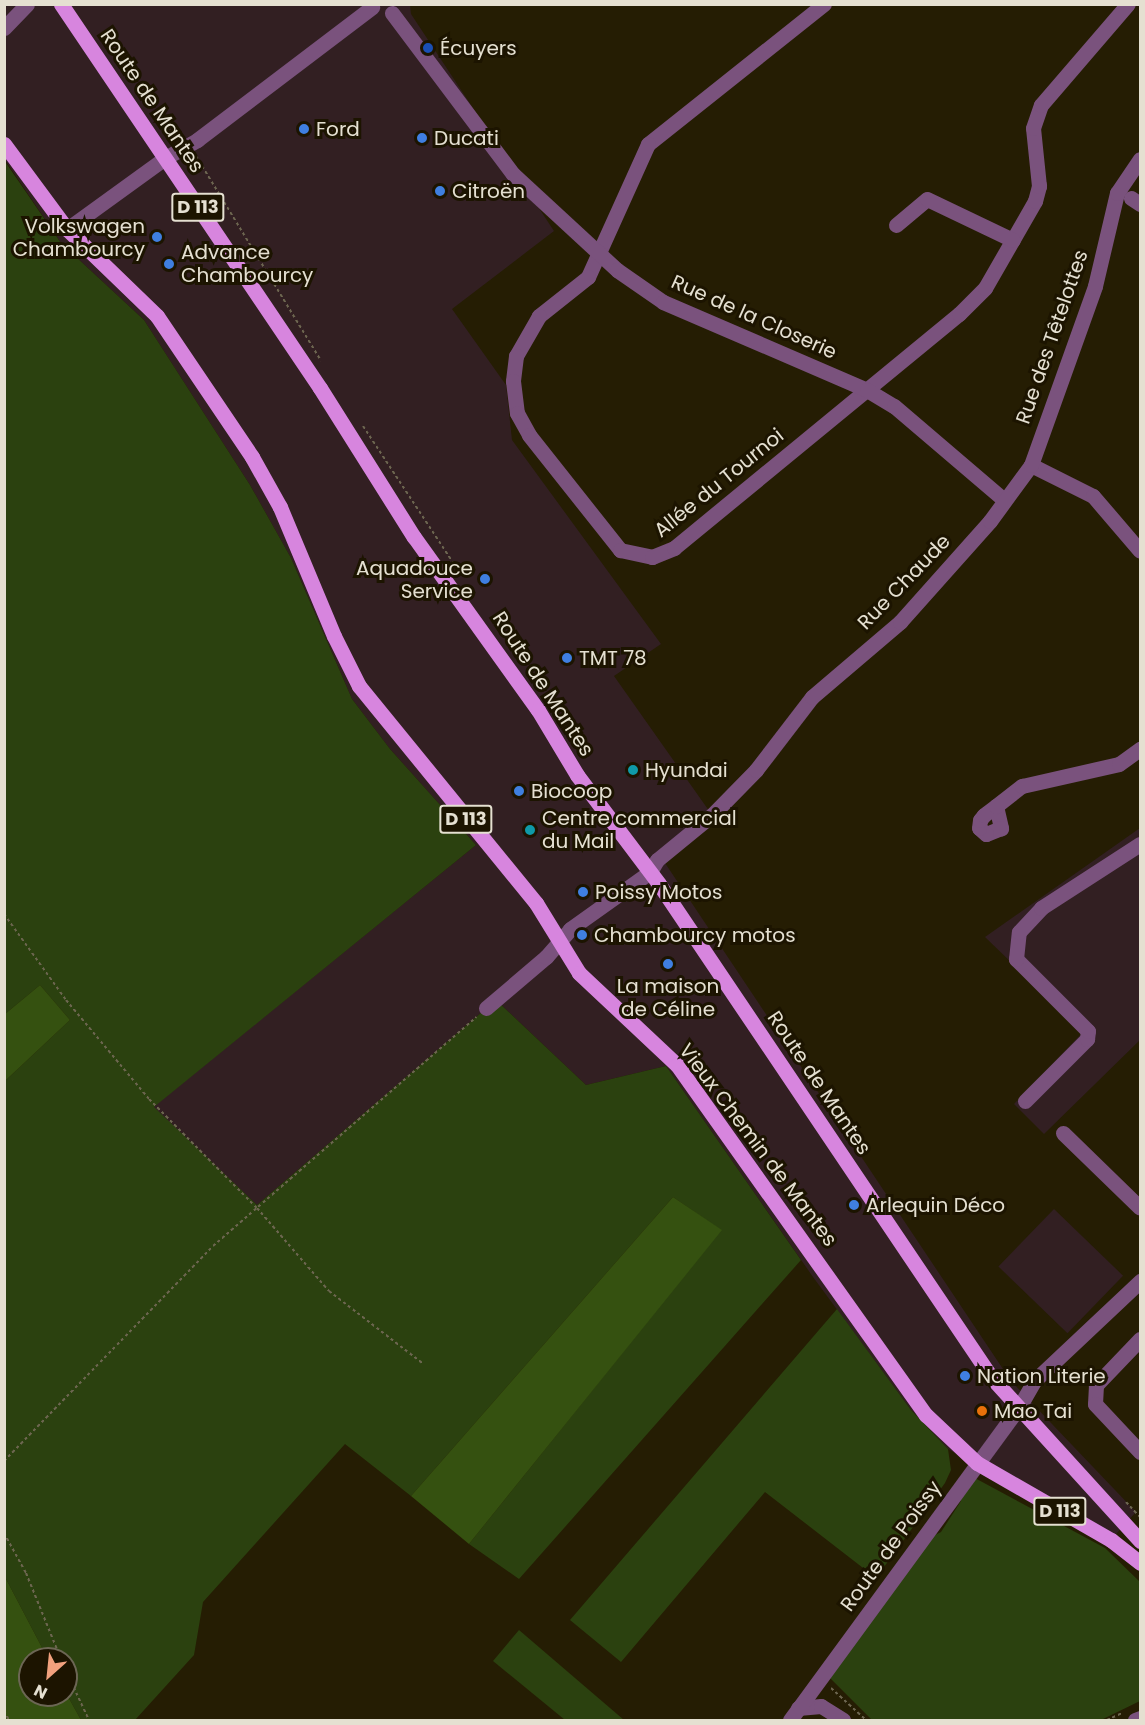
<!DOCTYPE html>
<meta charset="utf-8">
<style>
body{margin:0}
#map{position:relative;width:1145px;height:1725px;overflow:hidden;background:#251d03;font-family:Poppins,sans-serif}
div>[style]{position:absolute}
.commercial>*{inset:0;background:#321f22;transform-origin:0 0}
.green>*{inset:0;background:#2b410f}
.forest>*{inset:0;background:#355110}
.path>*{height:2px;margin-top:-1px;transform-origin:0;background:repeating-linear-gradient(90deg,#6d6650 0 3px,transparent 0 6px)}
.minor>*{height:15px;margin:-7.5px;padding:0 7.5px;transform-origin:7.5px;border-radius:7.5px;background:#7a527d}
.major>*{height:15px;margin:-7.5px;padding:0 7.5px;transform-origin:7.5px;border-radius:7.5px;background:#d785de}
.dots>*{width:16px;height:16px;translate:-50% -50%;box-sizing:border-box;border:3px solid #1c1400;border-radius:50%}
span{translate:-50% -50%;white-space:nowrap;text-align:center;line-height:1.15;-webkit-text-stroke:6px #1c1400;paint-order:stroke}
.shield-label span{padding:2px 4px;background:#1c1400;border:2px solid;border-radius:4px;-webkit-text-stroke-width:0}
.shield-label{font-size:18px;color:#e5e0d1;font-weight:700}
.poi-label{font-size:20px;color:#e5e0d1}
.left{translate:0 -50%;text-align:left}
.right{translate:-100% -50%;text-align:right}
.street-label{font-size:20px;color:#e5e0d1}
.frame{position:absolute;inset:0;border:6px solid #e5e0d1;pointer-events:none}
.north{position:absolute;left:18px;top:1647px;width:60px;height:60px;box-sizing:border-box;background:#1c1400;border:2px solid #6c6654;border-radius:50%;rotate:207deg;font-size:16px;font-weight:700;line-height:24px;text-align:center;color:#e5e0d1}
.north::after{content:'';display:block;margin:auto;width:21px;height:27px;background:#f1a17d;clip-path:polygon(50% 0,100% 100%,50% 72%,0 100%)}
</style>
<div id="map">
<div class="commercial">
<i style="clip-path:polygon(4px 5px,410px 5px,411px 14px,554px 231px,452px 309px,506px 385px,512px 440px,661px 644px,614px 676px,712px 815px,663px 860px,1011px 1381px,1136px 1512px,1108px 1543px,948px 1449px,911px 1410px,813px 1277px,666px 1066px,586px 1085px,496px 1000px,257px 1205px,153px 1107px,476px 845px,390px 749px,352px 699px,291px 558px,250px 485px,144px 320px,61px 243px,5px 160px)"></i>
<i style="clip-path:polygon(1140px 828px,1140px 1040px,1044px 1134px,1014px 1104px,1083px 1032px,985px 937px)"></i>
<i style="left:1054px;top:1209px;width:96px;height:80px;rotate:44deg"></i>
</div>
<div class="green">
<i style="clip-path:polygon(4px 160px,61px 243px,144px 320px,250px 485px,291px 558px,352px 699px,390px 749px,476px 845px,154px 1107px,257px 1205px,496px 1000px,586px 1085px,666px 1066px,801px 1260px,519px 1579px,469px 1544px,721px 1230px,673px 1197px,411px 1496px,345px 1444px,203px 1602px,194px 1655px,135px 1720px,81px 1720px,66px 1693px,66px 1659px,48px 1659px,5px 1577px,5px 1081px,70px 1020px,40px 985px,5px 1014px)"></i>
<i style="clip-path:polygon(837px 1309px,911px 1410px,948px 1449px,951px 1470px,945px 1483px,876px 1578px,765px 1492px,621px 1662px,570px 1620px)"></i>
<i style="clip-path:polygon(973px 1477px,1105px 1548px,1140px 1582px,1140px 1701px,1101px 1720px,872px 1720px,830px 1678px,927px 1539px,941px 1532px,961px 1501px,958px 1493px)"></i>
<i style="clip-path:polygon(519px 1630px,624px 1720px,565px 1720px,493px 1661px)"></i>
</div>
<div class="forest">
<i style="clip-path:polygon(40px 985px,70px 1020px,5px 1081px,5px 1014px)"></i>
<i style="clip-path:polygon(673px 1197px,722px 1230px,469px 1544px,411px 1496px)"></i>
<i style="clip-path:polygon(5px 1577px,48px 1659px,30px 1659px,30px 1695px,66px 1693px,81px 1720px,5px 1720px)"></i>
</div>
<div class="path">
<i style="left:158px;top:124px;width:15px;rotate:-37deg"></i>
<i style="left:196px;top:156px;width:240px;rotate:58.6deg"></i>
<i style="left:363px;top:426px;width:176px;rotate:56.6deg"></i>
<i style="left:4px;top:914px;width:106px;rotate:54.2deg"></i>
<i style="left:66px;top:1000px;width:129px;rotate:50deg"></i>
<i style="left:149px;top:1099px;width:153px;rotate:45.3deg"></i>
<i style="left:257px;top:1208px;width:110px;rotate:49.1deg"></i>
<i style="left:329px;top:1291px;width:118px;rotate:37.7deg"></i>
<i style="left:4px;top:1461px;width:300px;rotate:-45.8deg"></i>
<i style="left:213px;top:1246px;width:349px;rotate:-41deg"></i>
<i style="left:1126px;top:1502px;width:21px;rotate:47deg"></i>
<i style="left:4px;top:1533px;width:46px;rotate:61.2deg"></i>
<i style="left:26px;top:1573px;width:93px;rotate:67.9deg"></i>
<i style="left:66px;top:1671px;width:54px;rotate:64.9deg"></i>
<i style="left:831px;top:1688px;width:47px;rotate:42.4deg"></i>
<i style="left:4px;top:1711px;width:10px;rotate:61deg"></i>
<i style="left:1107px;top:1720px;width:17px;rotate:-25deg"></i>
</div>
<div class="minor">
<i style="left:824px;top:4px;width:225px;rotate:141.5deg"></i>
<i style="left:648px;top:144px;width:146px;rotate:114.3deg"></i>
<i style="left:588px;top:277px;width:63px;rotate:141.5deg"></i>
<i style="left:539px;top:316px;width:46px;rotate:119.9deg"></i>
<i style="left:516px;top:356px;width:25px;rotate:97deg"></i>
<i style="left:513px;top:381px;width:32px;rotate:83deg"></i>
<i style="left:517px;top:413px;width:25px;rotate:61deg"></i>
<i style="left:529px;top:435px;width:147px;rotate:51.6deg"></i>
<i style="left:620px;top:550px;width:33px;rotate:12deg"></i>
<i style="left:652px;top:557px;width:24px;rotate:-22deg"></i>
<i style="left:674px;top:548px;width:369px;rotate:-39.4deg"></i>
<i style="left:959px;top:314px;width:37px;rotate:-45deg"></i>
<i style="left:985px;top:288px;width:100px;rotate:-60.1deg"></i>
<i style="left:1035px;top:201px;width:16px;rotate:-75deg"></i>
<i style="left:1039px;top:186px;width:58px;rotate:-95.9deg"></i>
<i style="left:1033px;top:128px;width:24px;rotate:-71deg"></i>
<i style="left:1041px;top:105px;width:133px;rotate:-49.3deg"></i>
<i style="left:392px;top:13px;width:201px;rotate:53.1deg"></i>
<i style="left:513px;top:174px;width:142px;rotate:42.7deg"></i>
<i style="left:617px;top:270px;width:56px;rotate:34.8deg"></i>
<i style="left:663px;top:302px;width:222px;rotate:23.3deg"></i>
<i style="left:867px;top:390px;width:31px;rotate:31deg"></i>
<i style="left:894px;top:406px;width:145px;rotate:40.5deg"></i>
<i style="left:4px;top:28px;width:33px;rotate:-46deg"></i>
<i style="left:1131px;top:198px;width:11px;rotate:34deg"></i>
<i style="left:896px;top:225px;width:40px;rotate:-40deg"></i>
<i style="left:927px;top:199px;width:95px;rotate:25.5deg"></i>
<i style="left:67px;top:229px;width:121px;rotate:-35.9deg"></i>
<i style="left:165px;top:158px;width:37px;rotate:-29deg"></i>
<i style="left:197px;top:140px;width:220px;rotate:-37.2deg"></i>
<i style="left:1031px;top:465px;width:69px;rotate:26.6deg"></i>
<i style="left:1093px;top:496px;width:72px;rotate:49.5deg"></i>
<i style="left:996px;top:806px;width:23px;rotate:77deg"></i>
<i style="left:1001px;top:828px;width:16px;rotate:158deg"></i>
<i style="left:986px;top:834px;width:9px;rotate:-139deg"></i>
<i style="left:979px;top:828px;width:8px;rotate:-83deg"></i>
<i style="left:980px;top:820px;width:6px;rotate:-51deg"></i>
<i style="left:984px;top:815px;width:15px;rotate:-37deg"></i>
<i style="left:996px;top:806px;width:33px;rotate:-38deg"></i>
<i style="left:1022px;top:786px;width:99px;rotate:-12.8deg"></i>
<i style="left:1119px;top:764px;width:26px;rotate:-36deg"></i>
<i style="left:486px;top:1008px;width:79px;rotate:-40.4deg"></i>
<i style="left:546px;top:957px;width:37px;rotate:-49deg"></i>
<i style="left:570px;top:929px;width:98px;rotate:-35.5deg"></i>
<i style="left:650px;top:872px;width:14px;rotate:-60deg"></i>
<i style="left:657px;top:860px;width:71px;rotate:-39.3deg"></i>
<i style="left:712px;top:815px;width:63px;rotate:-45.6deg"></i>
<i style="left:756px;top:770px;width:92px;rotate:-52.5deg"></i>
<i style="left:812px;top:697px;width:116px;rotate:-40.4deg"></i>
<i style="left:900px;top:622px;width:135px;rotate:-48.3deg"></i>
<i style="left:990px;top:521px;width:69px;rotate:-53.8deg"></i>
<i style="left:1031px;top:465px;width:190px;rotate:-70.3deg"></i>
<i style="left:1095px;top:286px;width:96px;rotate:-76.7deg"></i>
<i style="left:1117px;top:193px;width:41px;rotate:-55.9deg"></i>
<i style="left:1025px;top:1101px;width:88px;rotate:-45deg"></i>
<i style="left:1087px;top:1039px;width:8px;rotate:-83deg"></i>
<i style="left:1088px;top:1031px;width:102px;rotate:-135deg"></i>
<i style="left:1016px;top:959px;width:27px;rotate:-84deg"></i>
<i style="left:1019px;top:932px;width:33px;rotate:-47deg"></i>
<i style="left:1041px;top:908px;width:118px;rotate:-32.9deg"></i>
<i style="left:1063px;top:1133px;width:107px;rotate:44.2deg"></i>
<i style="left:1140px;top:1339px;width:64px;rotate:133.7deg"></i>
<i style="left:1096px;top:1385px;width:19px;rotate:93deg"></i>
<i style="left:1095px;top:1404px;width:66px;rotate:46.8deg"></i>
<i style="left:798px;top:1708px;width:23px;rotate:-5deg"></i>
<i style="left:821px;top:1706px;width:26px;rotate:32deg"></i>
<i style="left:790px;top:1720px;width:386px;rotate:-53.8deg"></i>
<i style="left:1018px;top:1409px;width:32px;rotate:-60deg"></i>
<i style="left:1034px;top:1381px;width:146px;rotate:-43.3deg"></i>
<i style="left:1135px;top:1720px;width:5px;rotate:-22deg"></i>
</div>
<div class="major">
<i style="left:61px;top:4px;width:463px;rotate:56deg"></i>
<i style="left:320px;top:388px;width:176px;rotate:57.8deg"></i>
<i style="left:414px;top:537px;width:213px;rotate:54.4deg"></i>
<i style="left:538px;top:710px;width:76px;rotate:59deg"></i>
<i style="left:577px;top:775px;width:136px;rotate:53deg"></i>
<i style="left:659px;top:884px;width:594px;rotate:56.04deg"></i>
<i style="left:991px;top:1377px;width:222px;rotate:47.7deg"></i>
<i style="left:4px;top:144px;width:106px;rotate:53.5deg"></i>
<i style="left:67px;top:229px;width:125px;rotate:44deg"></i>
<i style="left:157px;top:316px;width:170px;rotate:56deg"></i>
<i style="left:252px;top:457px;width:57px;rotate:60.8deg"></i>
<i style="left:280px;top:507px;width:140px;rotate:67.3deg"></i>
<i style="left:334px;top:636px;width:56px;rotate:63.4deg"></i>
<i style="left:359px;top:686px;width:280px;rotate:50.8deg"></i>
<i style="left:536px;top:903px;width:82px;rotate:58.4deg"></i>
<i style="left:579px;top:973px;width:134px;rotate:43.2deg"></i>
<i style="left:677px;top:1065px;width:430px;rotate:54.6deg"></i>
<i style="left:926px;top:1415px;width:70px;rotate:43.3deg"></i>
<i style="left:977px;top:1463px;width:155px;rotate:29.9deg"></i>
<i style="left:1111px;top:1540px;width:37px;rotate:38deg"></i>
</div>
<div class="dots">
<i style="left:428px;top:48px;background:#1a4fb4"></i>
<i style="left:304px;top:129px;background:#3f7fe0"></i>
<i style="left:422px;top:138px;background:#3f7fe0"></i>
<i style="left:440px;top:191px;background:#3f7fe0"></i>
<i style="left:157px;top:237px;background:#3f7fe0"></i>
<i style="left:169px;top:264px;background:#3f7fe0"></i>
<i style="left:485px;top:579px;background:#3f7fe0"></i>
<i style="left:567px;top:658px;background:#3f7fe0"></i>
<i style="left:633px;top:770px;background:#0f9aa8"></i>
<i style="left:519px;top:791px;background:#3f7fe0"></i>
<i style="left:530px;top:830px;background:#0f9aa8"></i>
<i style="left:583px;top:892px;background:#3f7fe0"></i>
<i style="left:582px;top:935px;background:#3f7fe0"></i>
<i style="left:668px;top:964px;background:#3f7fe0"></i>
<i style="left:854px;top:1205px;background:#3f7fe0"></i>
<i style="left:965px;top:1376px;background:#3f7fe0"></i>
<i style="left:982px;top:1411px;background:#e8710a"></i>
</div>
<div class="shield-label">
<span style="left:198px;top:207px">D 113</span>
<span style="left:466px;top:819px">D 113</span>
<span style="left:1060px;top:1511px">D 113</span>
</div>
<div class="poi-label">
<span class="left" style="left:440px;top:48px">Écuyers</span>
<span class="left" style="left:316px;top:129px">Ford</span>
<span class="left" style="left:434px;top:138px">Ducati</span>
<span class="left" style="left:452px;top:191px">Citroën</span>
<span class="right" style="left:145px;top:238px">Volkswagen<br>Chambourcy</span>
<span class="left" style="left:181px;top:264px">Advance<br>Chambourcy</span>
<span class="right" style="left:473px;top:580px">Aquadouce<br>Service</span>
<span class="left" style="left:579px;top:658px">TMT 78</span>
<span class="left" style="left:645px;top:770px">Hyundai</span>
<span class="left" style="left:531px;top:791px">Biocoop</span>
<span class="left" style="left:542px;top:830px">Centre commercial<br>du Mail</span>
<span class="left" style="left:595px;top:892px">Poissy Motos</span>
<span class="left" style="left:594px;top:935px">Chambourcy motos</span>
<span style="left:668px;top:998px">La maison<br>de Céline</span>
<span class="left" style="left:866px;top:1205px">Arlequin Déco</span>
<span class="left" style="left:977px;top:1376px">Nation Literie</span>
<span class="left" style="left:994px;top:1411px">Mao Tai</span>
</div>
<div class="street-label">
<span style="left:152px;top:101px;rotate:56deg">Route de Mantes</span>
<span style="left:754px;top:317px;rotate:24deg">Rue de la Closerie</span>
<span style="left:1052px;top:337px;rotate:-71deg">Rue des Têtelottes</span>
<span style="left:719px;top:483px;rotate:-39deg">Allée du Tournoi</span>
<span style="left:904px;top:582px;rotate:-46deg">Rue Chaude</span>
<span style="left:543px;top:684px;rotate:57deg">Route de Mantes</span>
<span style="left:819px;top:1083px;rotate:56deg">Route de Mantes</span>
<span style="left:758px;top:1145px;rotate:53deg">Vieux Chemin de Mantes</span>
<span style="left:891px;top:1546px;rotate:-54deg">Route de Poissy</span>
</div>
<div class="frame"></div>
<div class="north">N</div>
</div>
